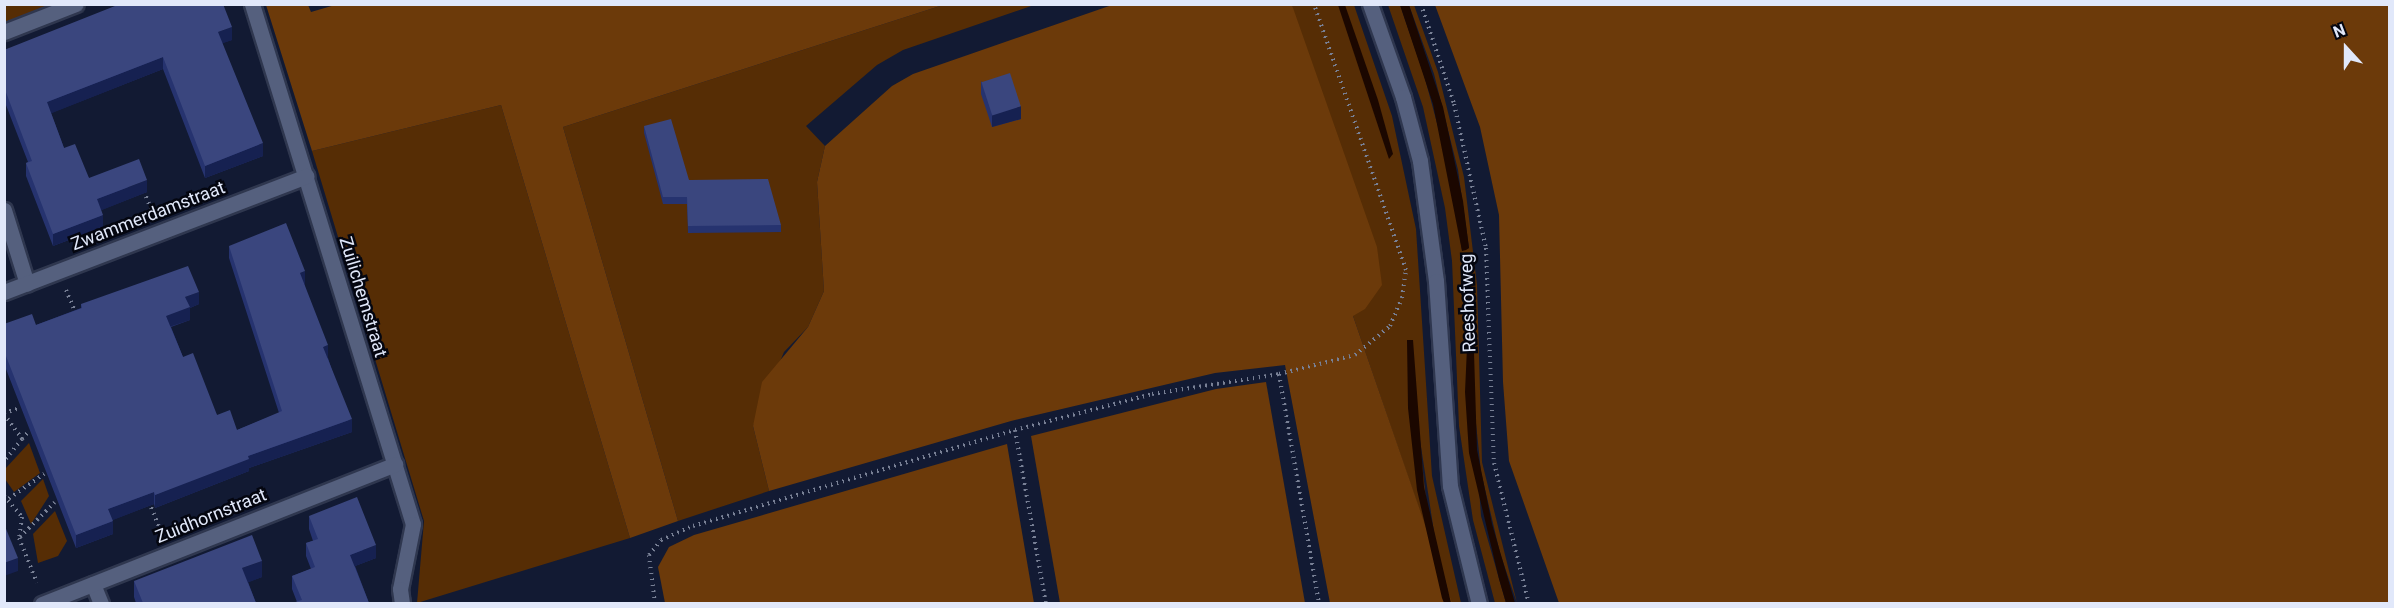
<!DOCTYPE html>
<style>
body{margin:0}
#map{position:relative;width:2394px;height:608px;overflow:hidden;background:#121a33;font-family:Roboto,sans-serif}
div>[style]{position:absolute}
.green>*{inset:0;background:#562d05}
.forest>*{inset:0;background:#6c3a0a}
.water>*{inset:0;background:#1b0700}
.path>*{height:4px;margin-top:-2px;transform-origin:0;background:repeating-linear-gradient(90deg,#788095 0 1.5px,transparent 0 6px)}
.roads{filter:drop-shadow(2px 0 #2f374f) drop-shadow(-2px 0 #2f374f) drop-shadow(0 2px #2f374f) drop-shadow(0 -2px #2f374f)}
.minor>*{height:15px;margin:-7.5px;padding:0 7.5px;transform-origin:7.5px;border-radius:7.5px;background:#55607e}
.tertiary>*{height:15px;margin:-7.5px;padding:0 7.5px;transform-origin:7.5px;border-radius:7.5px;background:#55607e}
.wall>*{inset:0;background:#26336f}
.shaded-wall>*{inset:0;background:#162151}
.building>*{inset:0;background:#3a467e;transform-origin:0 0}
span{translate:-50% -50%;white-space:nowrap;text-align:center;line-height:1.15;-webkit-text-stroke:5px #040610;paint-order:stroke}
.street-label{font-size:18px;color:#e1e8fa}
.frame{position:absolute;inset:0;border:6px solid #e1e8fa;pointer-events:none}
.north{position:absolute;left:2316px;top:18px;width:60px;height:60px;-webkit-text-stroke:4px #040610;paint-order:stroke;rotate:339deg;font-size:16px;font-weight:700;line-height:24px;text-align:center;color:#e1e8fa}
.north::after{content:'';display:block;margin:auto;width:21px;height:27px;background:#e1e8fa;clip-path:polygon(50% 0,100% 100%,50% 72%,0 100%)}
</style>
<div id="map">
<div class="green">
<i style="clip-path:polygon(5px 5px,7px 4px,51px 5px,5px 22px)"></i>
<i style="clip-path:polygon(943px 5px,1034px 5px,903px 50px,877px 65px,806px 126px,825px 146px,817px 182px,824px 291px,808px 327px,784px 352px,753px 426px,769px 491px,678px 521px,563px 127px)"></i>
<i style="clip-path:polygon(1292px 5px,1354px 5px,1392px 116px,1416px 229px,1432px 476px,1461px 603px,1451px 603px,1436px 545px,1418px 427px,1431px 544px,1353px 316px)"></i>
<i style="clip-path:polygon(1388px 5px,1400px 5px,1424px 75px,1448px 164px,1462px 250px,1469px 248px,1458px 170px,1434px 74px,1409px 5px,1414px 5px,1438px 72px,1464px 177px,1477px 285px,1482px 462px,1517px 603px,1500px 553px,1481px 472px,1474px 404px,1473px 320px,1469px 302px,1466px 303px,1481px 516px,1506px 603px,1495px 603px,1473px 520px,1459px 426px,1452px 261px,1445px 208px,1423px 107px)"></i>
<i style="clip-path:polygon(501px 105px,630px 538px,417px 603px,424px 521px,312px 151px)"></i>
<i style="clip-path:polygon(29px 443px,40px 473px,14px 492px,5px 479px,5px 469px)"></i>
<i style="clip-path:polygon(43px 479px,49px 496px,31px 524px,21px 501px)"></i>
<i style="clip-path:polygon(55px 511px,67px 541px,58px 556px,38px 563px,33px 534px)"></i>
</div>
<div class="forest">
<i style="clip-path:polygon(335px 5px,943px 5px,563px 127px,678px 521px,630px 538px,501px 105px,312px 151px,266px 5px,308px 5px,311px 12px)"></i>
<i style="clip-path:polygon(1112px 5px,1292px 5px,1377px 247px,1382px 285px,1365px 309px,1353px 316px,1452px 603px,1330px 603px,1285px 365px,1215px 373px,1011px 421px,769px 491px,753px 426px,762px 382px,808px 327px,824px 291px,817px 182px,825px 146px,892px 86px,913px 74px)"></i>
<i style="clip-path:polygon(1435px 5px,2389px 5px,2389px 603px,1559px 603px,1509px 461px,1503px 382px,1499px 215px,1480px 127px)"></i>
<i style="clip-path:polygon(1266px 382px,1305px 603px,1060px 603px,1031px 436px,1216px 389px)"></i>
<i style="clip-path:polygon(1007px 444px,1034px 603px,665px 603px,658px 567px,669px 547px,694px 535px)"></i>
</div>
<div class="water">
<i style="clip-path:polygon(1338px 5px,1345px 5px,1378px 100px,1393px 154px,1389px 159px)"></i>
<i style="clip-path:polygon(1400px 5px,1409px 5px,1443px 107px,1463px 201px,1469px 248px,1466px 250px,1462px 251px,1433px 104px)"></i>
<i style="clip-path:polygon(1469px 302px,1473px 320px,1477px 450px,1492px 524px,1515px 603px,1506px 603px,1499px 579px,1469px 453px,1465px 392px)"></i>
<i style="clip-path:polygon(1407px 340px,1413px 340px,1424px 487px,1451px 603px,1444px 603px,1442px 598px,1417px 490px,1408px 408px)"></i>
</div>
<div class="path">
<i style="left:1421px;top:4px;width:105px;rotate:71.7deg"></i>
<i style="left:1454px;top:104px;width:148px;rotate:77.5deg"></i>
<i style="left:1486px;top:248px;width:215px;rotate:87.9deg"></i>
<i style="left:1494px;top:463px;width:145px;rotate:76.1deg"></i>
<i style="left:144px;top:191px;width:22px;rotate:69deg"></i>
<i style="left:66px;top:290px;width:25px;rotate:67deg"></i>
<i style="left:1279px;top:374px;width:233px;rotate:80.1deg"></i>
<i style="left:4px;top:413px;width:16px;rotate:-18deg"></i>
<i style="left:4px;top:414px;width:31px;rotate:54deg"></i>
<i style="left:22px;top:439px;width:28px;rotate:129deg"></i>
<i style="left:1015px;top:430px;width:177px;rotate:79.9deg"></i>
<i style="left:22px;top:439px;width:9px;rotate:-49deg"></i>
<i style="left:4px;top:496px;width:28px;rotate:49deg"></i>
<i style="left:22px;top:517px;width:21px;rotate:98deg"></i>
<i style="left:19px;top:538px;width:48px;rotate:68.2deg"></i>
<i style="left:4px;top:502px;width:49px;rotate:-35deg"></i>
<i style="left:149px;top:502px;width:35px;rotate:68deg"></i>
<i style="left:20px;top:537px;width:49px;rotate:-45deg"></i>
<i style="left:655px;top:604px;width:49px;rotate:-97deg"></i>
<i style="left:649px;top:555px;width:19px;rotate:-51deg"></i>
<i style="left:661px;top:540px;width:35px;rotate:-24deg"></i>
<i style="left:693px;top:526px;width:336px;rotate:-16.6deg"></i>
<i style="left:1015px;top:430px;width:142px;rotate:-14.7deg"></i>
<i style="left:1152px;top:394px;width:129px;rotate:-8.9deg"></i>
<i style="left:1279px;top:374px;width:78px;rotate:-14deg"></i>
<i style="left:1355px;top:355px;width:45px;rotate:-39.6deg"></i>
<i style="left:1390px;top:326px;width:30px;rotate:-67deg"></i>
<i style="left:1402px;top:298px;width:28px;rotate:-82deg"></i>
<i style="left:1406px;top:270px;width:281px;rotate:-109.1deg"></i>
</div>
<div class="roads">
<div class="minor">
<i style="left:252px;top:4px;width:544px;rotate:72.8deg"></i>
<i style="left:413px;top:524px;width:66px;rotate:101.3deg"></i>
<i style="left:400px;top:589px;width:15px;rotate:82deg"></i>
<i style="left:4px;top:32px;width:77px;rotate:-21.3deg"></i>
<i style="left:4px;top:210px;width:77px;rotate:72.7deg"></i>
<i style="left:4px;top:292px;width:324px;rotate:-21deg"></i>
<i style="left:93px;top:584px;width:22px;rotate:68deg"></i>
<i style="left:42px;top:604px;width:380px;rotate:-21.6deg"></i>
</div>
<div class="tertiary">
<i style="left:1370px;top:4px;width:99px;rotate:70.5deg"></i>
<i style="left:1403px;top:97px;width:66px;rotate:75.1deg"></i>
<i style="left:1420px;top:161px;width:121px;rotate:82.4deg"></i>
<i style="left:1436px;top:281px;width:205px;rotate:86.1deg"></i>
<i style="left:1450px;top:486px;width:122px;rotate:76.2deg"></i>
</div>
</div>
<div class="wall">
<i style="clip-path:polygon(232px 40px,222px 43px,263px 156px,205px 178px,163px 69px,51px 113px,64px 148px,89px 178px,147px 192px,101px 210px,103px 227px,53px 246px,26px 176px,26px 163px,28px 162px,4px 100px,4px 50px)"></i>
<i style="clip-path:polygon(981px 81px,1021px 119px,992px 127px,981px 94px)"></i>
<i style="clip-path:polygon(644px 126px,689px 180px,781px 225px,781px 232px,688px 233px,687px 204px,663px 204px,644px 133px)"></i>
<i style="clip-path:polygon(229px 246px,305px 284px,304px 284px,352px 432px,249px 468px,249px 471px,155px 508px,154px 504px,112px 520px,113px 534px,76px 548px,4px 364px,4px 324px,36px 325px,81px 308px,81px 304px,199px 304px,190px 308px,190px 320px,171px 327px,183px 357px,217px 415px,237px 430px,279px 413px,229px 258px)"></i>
<i style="clip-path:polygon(309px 516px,376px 558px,355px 566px,369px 603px,297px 602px,292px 589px,292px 576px,311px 569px,306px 556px,306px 543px,313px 541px,309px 529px)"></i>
<i style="clip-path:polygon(262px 577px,248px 582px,256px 603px,136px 603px,134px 597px,134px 581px)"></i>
</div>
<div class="shaded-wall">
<i style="clip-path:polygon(232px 27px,232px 40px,218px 45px,218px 32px)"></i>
<i style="clip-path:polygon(163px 57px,163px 69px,47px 115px,47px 102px)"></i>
<i style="clip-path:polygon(1021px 106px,1021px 119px,992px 127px,992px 114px)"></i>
<i style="clip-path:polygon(263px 143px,263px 156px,205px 178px,205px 166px)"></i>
<i style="clip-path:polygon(147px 180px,147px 192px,97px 212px,97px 199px)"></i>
<i style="clip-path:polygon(103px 215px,103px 227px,53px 246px,53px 234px)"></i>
<i style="clip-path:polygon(305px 271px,305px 284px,300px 286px,300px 273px)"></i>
<i style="clip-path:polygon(199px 292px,199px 304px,190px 308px,190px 320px,166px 328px,166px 316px,185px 297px)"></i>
<i style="clip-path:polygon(328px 345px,328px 358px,323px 360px,323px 347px)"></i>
<i style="clip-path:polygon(352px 419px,352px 432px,249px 468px,249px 471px,155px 508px,155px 495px,248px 456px)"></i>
<i style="clip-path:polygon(154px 492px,154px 504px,108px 522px,108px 509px)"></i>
<i style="clip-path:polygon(113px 521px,113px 534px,76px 548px,76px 535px)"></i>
<i style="clip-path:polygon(376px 545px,376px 558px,350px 568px,350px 555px)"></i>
<i style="clip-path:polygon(18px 558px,18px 571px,4px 576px,4px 563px)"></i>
<i style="clip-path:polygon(262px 561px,262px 577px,242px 585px,242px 568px)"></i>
</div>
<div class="building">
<i style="clip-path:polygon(120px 4px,223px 4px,232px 27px,218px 32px,263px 143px,205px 166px,163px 57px,47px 102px,64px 148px,75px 144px,89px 178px,139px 159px,147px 180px,97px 199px,103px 215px,53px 234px,26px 163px,32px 161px,4px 87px,4px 50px)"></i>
<i style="left:1010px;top:73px;width:35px;height:30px;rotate:72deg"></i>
<i style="clip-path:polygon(671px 119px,689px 180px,768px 179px,781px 225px,688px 226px,687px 197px,663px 197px,644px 126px)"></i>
<i style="clip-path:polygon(286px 223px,305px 271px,300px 273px,328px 345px,323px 347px,352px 419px,248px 456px,249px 459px,155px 495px,154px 492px,108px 509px,113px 521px,76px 535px,4px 351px,4px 324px,32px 314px,36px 325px,82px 308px,81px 304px,188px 266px,199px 292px,185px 297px,190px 307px,166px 316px,183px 357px,193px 353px,217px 415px,230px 410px,237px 430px,282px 411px,229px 246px)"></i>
<i style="clip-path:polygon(357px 497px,376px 545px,350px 555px,369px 603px,292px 603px,302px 600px,292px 576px,315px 567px,306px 543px,318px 539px,309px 516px)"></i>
<i style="clip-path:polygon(4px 524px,18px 558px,4px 563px)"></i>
<i style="clip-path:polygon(252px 535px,262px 561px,242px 568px,256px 603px,143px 603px,134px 581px)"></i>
</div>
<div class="street-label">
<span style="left:148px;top:216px;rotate:-21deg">Zwammerdamstraat</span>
<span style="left:363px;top:297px;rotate:73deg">Zuilichemstraat</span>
<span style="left:1468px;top:303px;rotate:-92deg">Reeshofweg</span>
<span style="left:211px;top:516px;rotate:-22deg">Zuidhornstraat</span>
</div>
<div class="frame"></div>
<div class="north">N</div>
</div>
